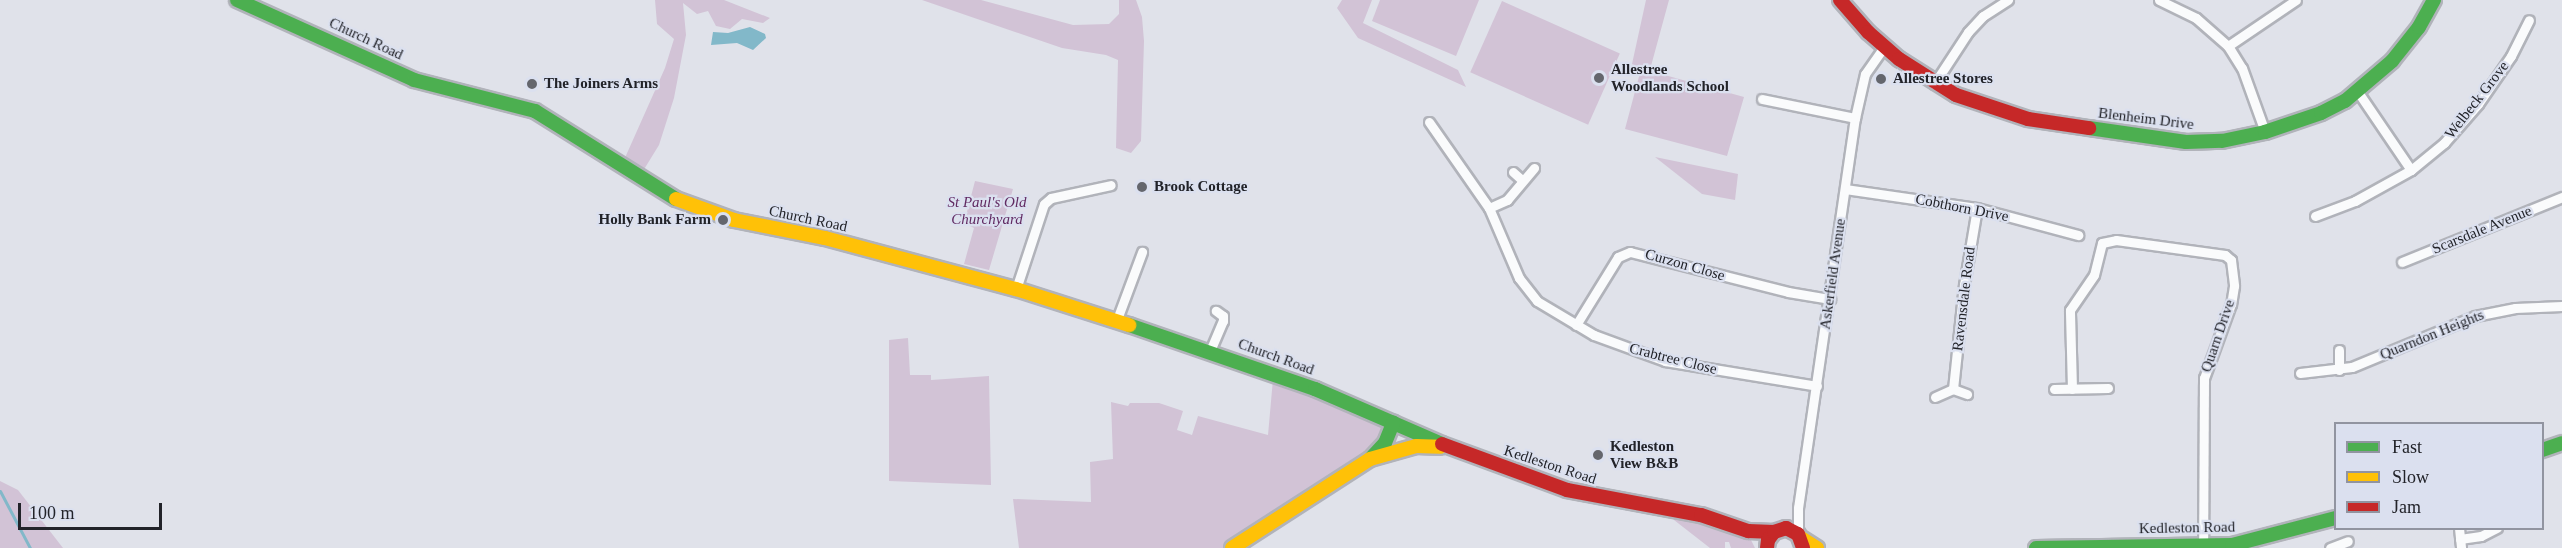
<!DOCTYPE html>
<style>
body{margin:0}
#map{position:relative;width:2562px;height:548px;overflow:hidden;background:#e0e2ea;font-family:Georgia,serif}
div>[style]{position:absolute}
.green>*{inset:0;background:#d2c3d6;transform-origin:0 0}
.water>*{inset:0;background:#82b8c9}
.stream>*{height:3px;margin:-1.5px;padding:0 1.5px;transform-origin:1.5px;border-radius:1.5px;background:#82b8c9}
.roads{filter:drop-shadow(2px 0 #b1b3ba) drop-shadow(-2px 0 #b1b3ba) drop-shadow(0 2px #b1b3ba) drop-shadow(0 -2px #b1b3ba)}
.street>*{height:9px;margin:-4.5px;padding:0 4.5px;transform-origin:4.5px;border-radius:4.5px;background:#fafbfc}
.fast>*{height:14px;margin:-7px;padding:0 7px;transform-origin:7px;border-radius:7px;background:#4caf50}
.slow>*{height:14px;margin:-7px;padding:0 7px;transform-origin:7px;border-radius:7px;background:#ffc107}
.jam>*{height:14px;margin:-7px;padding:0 7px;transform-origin:7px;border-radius:7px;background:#c62828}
.dots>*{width:16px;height:16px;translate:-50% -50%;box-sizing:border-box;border:3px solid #dbe0ef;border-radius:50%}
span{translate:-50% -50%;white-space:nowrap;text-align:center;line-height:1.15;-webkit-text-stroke:4.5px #dbe0ef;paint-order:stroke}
.street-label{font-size:15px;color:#222329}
.poi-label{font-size:15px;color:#222329;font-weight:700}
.left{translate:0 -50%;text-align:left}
.right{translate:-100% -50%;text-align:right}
.park-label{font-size:15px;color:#612a62;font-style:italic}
.legend{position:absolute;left:2334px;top:422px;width:210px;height:108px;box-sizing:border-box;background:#dbe0ef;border:2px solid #9194a0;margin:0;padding:8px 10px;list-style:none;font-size:18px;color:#222329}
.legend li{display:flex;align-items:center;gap:12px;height:30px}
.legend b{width:30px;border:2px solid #9194a0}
.scale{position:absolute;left:18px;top:503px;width:144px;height:27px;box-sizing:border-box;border:3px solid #222329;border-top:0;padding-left:8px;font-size:18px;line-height:21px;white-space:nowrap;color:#222329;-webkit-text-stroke:4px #dbe0ef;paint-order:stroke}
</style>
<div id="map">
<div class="green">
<i style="clip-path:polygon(655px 0,724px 0,770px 18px,763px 23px,742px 19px,730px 29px,716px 26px,708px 11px,697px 14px,683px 3px,686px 35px,674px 98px,659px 145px,643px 171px,624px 160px,665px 68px,674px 39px,657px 24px)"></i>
<i style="clip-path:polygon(922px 0,981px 0,1073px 25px,1109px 24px,1119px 14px,1119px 0,1136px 0,1142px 17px,1144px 41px,1141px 141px,1131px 153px,1116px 148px,1118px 60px,1106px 55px,1062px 48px)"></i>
<i style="clip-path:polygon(1342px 0,1372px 0,1363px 23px,1458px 70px,1466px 87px,1358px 38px,1337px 8px)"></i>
<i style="clip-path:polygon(1380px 0,1479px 0,1456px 56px,1372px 21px)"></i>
<i style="clip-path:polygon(1646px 0,1669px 0,1651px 66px,1643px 69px,1744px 97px,1727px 156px,1625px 129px,1641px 69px,1632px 64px)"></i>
<i style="left:1502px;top:1px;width:129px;height:78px;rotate:24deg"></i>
<i style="clip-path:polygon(1655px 157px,1738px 174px,1735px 200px,1702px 194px)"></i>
<i style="clip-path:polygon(975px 181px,1013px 189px,989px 270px,964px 264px,974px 228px,964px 223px)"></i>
<i style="clip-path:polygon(908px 338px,910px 375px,931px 375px,931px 380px,989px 376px,991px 485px,889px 481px,889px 340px)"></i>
<i style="clip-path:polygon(1273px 379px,1380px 424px,1384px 430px,1383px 438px,1370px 454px,1225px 548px,1019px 548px,1013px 499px,1091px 502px,1090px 462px,1113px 459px,1111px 402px,1128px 406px,1130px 403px,1159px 403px,1183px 411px,1177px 430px,1192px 435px,1198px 416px,1268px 435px)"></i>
<i style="clip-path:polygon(0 481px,18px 490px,63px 548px,0 548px)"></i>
<i style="clip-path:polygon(1674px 514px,1716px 524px,1720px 530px,1751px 540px,1755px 548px,1731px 548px,1729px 542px,1725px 542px,1725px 548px,1710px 548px,1674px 520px)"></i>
</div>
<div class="water">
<i style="clip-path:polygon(750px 27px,765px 34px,766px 38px,753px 50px,737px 43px,711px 45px,713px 32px,728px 33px)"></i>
</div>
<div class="stream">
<i style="left:0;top:491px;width:64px;rotate:62.2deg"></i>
</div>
<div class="roads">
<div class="street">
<i style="left:2159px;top:0;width:41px;rotate:25.9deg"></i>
<i style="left:2196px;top:18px;width:43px;rotate:41.2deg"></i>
<i style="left:2228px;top:46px;width:26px;rotate:58deg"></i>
<i style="left:2242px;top:68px;width:68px;rotate:70.2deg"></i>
<i style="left:2228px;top:46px;width:82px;rotate:-34.1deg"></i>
<i style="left:1934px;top:84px;width:62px;rotate:-56.8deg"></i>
<i style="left:1968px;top:32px;width:22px;rotate:-47deg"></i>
<i style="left:1983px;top:16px;width:30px;rotate:-33deg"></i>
<i style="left:1762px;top:99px;width:95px;rotate:11.5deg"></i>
<i style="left:1429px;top:122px;width:105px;rotate:55.1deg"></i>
<i style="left:1489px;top:208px;width:76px;rotate:66.8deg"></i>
<i style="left:1519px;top:278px;width:29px;rotate:52deg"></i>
<i style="left:1537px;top:301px;width:66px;rotate:30.8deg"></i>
<i style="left:1594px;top:335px;width:76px;rotate:20.1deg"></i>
<i style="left:1665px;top:361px;width:154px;rotate:9.3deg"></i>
<i style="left:2411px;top:170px;width:43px;rotate:-39.3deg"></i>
<i style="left:2444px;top:143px;width:52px;rotate:-48.9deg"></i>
<i style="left:2478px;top:104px;width:58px;rotate:-55.5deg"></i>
<i style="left:2511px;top:56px;width:40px;rotate:-63.4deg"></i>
<i style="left:1513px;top:172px;width:12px;rotate:42deg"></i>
<i style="left:1845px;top:189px;width:133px;rotate:8.2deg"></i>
<i style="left:1977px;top:208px;width:105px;rotate:15deg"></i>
<i style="left:1489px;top:208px;width:20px;rotate:-24deg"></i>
<i style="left:1507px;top:200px;width:42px;rotate:-49.8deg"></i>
<i style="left:2315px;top:216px;width:43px;rotate:-20.6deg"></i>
<i style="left:2355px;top:201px;width:64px;rotate:-29deg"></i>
<i style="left:2411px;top:170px;width:94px;rotate:-124.2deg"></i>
<i style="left:2402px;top:262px;width:173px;rotate:-22.1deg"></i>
<i style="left:1016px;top:289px;width:89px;rotate:-71.8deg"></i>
<i style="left:1044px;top:204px;width:9px;rotate:-41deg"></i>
<i style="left:1051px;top:198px;width:61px;rotate:-12.2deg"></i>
<i style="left:1116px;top:322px;width:75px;rotate:-69.6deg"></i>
<i style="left:1576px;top:325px;width:80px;rotate:-58.3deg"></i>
<i style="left:1618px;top:257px;width:13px;rotate:-23deg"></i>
<i style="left:1630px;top:252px;width:163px;rotate:14.2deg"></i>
<i style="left:1788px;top:292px;width:43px;rotate:9.5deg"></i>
<i style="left:2339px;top:350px;width:20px;rotate:90deg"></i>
<i style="left:1210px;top:351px;width:33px;rotate:-67deg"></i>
<i style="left:1223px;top:321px;width:5px;rotate:-90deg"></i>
<i style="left:1223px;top:316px;width:9px;rotate:-144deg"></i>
<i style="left:2300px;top:373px;width:52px;rotate:-6.6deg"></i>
<i style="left:2352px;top:367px;width:133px;rotate:-22.5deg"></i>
<i style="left:2475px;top:316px;width:41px;rotate:-11.3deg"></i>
<i style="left:2515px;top:308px;width:47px;rotate:-2.4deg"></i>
<i style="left:1953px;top:389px;width:15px;rotate:20deg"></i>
<i style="left:2054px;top:389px;width:54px;rotate:-1.1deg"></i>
<i style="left:2072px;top:389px;width:79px;rotate:-91.5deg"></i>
<i style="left:2070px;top:310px;width:42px;rotate:-55.6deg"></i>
<i style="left:2094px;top:275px;width:33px;rotate:-76deg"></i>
<i style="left:2102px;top:243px;width:14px;rotate:-12deg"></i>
<i style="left:2116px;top:240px;width:110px;rotate:7.8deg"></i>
<i style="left:2225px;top:255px;width:8px;rotate:40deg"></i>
<i style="left:2231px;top:260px;width:26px;rotate:83deg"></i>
<i style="left:2234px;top:286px;width:18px;rotate:99deg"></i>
<i style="left:2231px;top:304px;width:79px;rotate:110deg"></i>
<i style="left:2204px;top:378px;width:168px;rotate:90.3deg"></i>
<i style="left:1935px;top:397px;width:20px;rotate:-24deg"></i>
<i style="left:1953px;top:389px;width:105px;rotate:-84deg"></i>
<i style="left:1964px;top:285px;width:78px;rotate:-80.4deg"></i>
<i style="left:2459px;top:528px;width:20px;rotate:84deg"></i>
<i style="left:1798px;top:534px;width:26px;rotate:-90deg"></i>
<i style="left:1798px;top:508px;width:394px;rotate:-81.7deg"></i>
<i style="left:1855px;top:118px;width:45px;rotate:-77.2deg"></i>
<i style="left:1865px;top:74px;width:33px;rotate:-55deg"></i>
<i style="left:2460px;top:539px;width:21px;rotate:-8deg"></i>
<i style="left:2481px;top:536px;width:18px;rotate:-27deg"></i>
<i style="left:2330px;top:548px;width:19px;rotate:-21deg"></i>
</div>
<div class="fast">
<i style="left:237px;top:0;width:194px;rotate:24.3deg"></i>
<i style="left:414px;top:80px;width:125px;rotate:14.4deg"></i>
<i style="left:535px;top:111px;width:166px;rotate:32deg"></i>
<i style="left:2089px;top:128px;width:98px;rotate:8.2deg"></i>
<i style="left:2186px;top:142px;width:36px;rotate:-2deg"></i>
<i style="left:2222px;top:141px;width:44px;rotate:-11.8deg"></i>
<i style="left:2265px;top:132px;width:59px;rotate:-18.7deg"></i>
<i style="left:2321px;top:113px;width:27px;rotate:-27deg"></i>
<i style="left:2345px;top:101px;width:62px;rotate:-40.4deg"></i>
<i style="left:2392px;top:61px;width:43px;rotate:-51.5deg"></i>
<i style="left:2419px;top:27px;width:31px;rotate:-61deg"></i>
<i style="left:1129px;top:325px;width:197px;rotate:19deg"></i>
<i style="left:1315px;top:389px;width:138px;rotate:23.4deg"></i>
<i style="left:2542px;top:450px;width:21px;rotate:-19deg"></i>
<i style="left:1372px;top:457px;width:19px;rotate:-47deg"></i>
<i style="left:1385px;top:443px;width:22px;rotate:-68deg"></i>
<i style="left:2036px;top:548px;width:196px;rotate:-0.9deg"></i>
<i style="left:2232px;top:545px;width:107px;rotate:-14.6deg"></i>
</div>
<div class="slow">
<i style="left:676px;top:199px;width:62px;rotate:19.9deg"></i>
<i style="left:734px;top:220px;width:93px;rotate:11.2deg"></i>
<i style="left:825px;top:238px;width:198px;rotate:15deg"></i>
<i style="left:1016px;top:289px;width:119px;rotate:17.7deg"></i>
<i style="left:1801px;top:538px;width:19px;rotate:32deg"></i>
<i style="left:1232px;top:548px;width:164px;rotate:-32.8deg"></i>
<i style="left:1370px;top:459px;width:48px;rotate:-15.8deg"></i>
<i style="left:1416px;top:446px;width:24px;rotate:2deg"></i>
</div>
<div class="jam">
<i style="left:1840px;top:0;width:43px;rotate:48.8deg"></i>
<i style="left:1868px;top:32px;width:41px;rotate:41.1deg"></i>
<i style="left:1899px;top:59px;width:67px;rotate:32.3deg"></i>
<i style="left:1956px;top:95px;width:76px;rotate:18.4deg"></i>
<i style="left:2028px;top:119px;width:62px;rotate:8.4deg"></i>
<i style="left:1442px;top:444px;width:133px;rotate:20.2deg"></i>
<i style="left:1567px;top:490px;width:136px;rotate:10.6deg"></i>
<i style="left:1701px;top:515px;width:50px;rotate:18.8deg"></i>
<i style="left:1748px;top:531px;width:26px;rotate:2deg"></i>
<i style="left:1767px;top:548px;width:8px;rotate:-83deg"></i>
<i style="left:1768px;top:540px;width:10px;rotate:-53deg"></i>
<i style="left:1774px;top:532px;width:13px;rotate:-18deg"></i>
<i style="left:1786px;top:528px;width:13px;rotate:27deg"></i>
<i style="left:1798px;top:534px;width:15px;rotate:70deg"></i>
</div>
</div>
<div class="dots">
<i style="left:1599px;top:78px;background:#64666d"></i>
<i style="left:1881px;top:79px;background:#64666d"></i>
<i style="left:532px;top:84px;background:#64666d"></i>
<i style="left:1142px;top:187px;background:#64666d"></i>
<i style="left:723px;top:220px;background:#64666d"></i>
<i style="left:1598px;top:455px;background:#64666d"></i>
</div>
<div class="street-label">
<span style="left:366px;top:39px;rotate:25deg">Church Road</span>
<span style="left:2477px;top:100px;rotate:-52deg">Welbeck Grove</span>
<span style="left:2146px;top:119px;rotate:7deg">Blenheim Drive</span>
<span style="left:1962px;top:208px;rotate:11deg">Cobthorn Drive</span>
<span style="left:808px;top:219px;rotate:12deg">Church Road</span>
<span style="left:2482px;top:230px;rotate:-22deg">Scarsdale Avenue</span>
<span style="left:1685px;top:265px;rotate:16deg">Curzon Close</span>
<span style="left:1833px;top:274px;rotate:-82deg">Askerfield Avenue</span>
<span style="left:1964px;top:299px;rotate:-83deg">Ravensdale Road</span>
<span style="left:2432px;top:335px;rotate:-22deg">Quarndon Heights</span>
<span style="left:2218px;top:336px;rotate:-71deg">Quarn Drive</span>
<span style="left:1276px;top:357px;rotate:20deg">Church Road</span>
<span style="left:1673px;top:359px;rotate:14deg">Crabtree Close</span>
<span style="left:1550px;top:465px;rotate:18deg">Kedleston Road</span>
<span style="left:2187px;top:528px;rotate:-1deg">Kedleston Road</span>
</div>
<div class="poi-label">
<span class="left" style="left:1611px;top:78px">Allestree<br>Woodlands School</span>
<span class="left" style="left:1893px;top:79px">Allestree Stores</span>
<span class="left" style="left:544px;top:84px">The Joiners Arms</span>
<span class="left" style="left:1154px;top:187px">Brook Cottage</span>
<span class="right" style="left:711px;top:220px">Holly Bank Farm</span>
<span class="left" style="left:1610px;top:455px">Kedleston<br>View B&amp;B</span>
</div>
<div class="park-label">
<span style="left:987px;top:211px">St Paul's Old<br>Churchyard</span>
</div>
<ul class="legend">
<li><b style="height:8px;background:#4caf50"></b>Fast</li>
<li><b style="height:8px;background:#ffc107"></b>Slow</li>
<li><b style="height:8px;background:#c62828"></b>Jam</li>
</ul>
<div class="scale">100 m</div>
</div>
